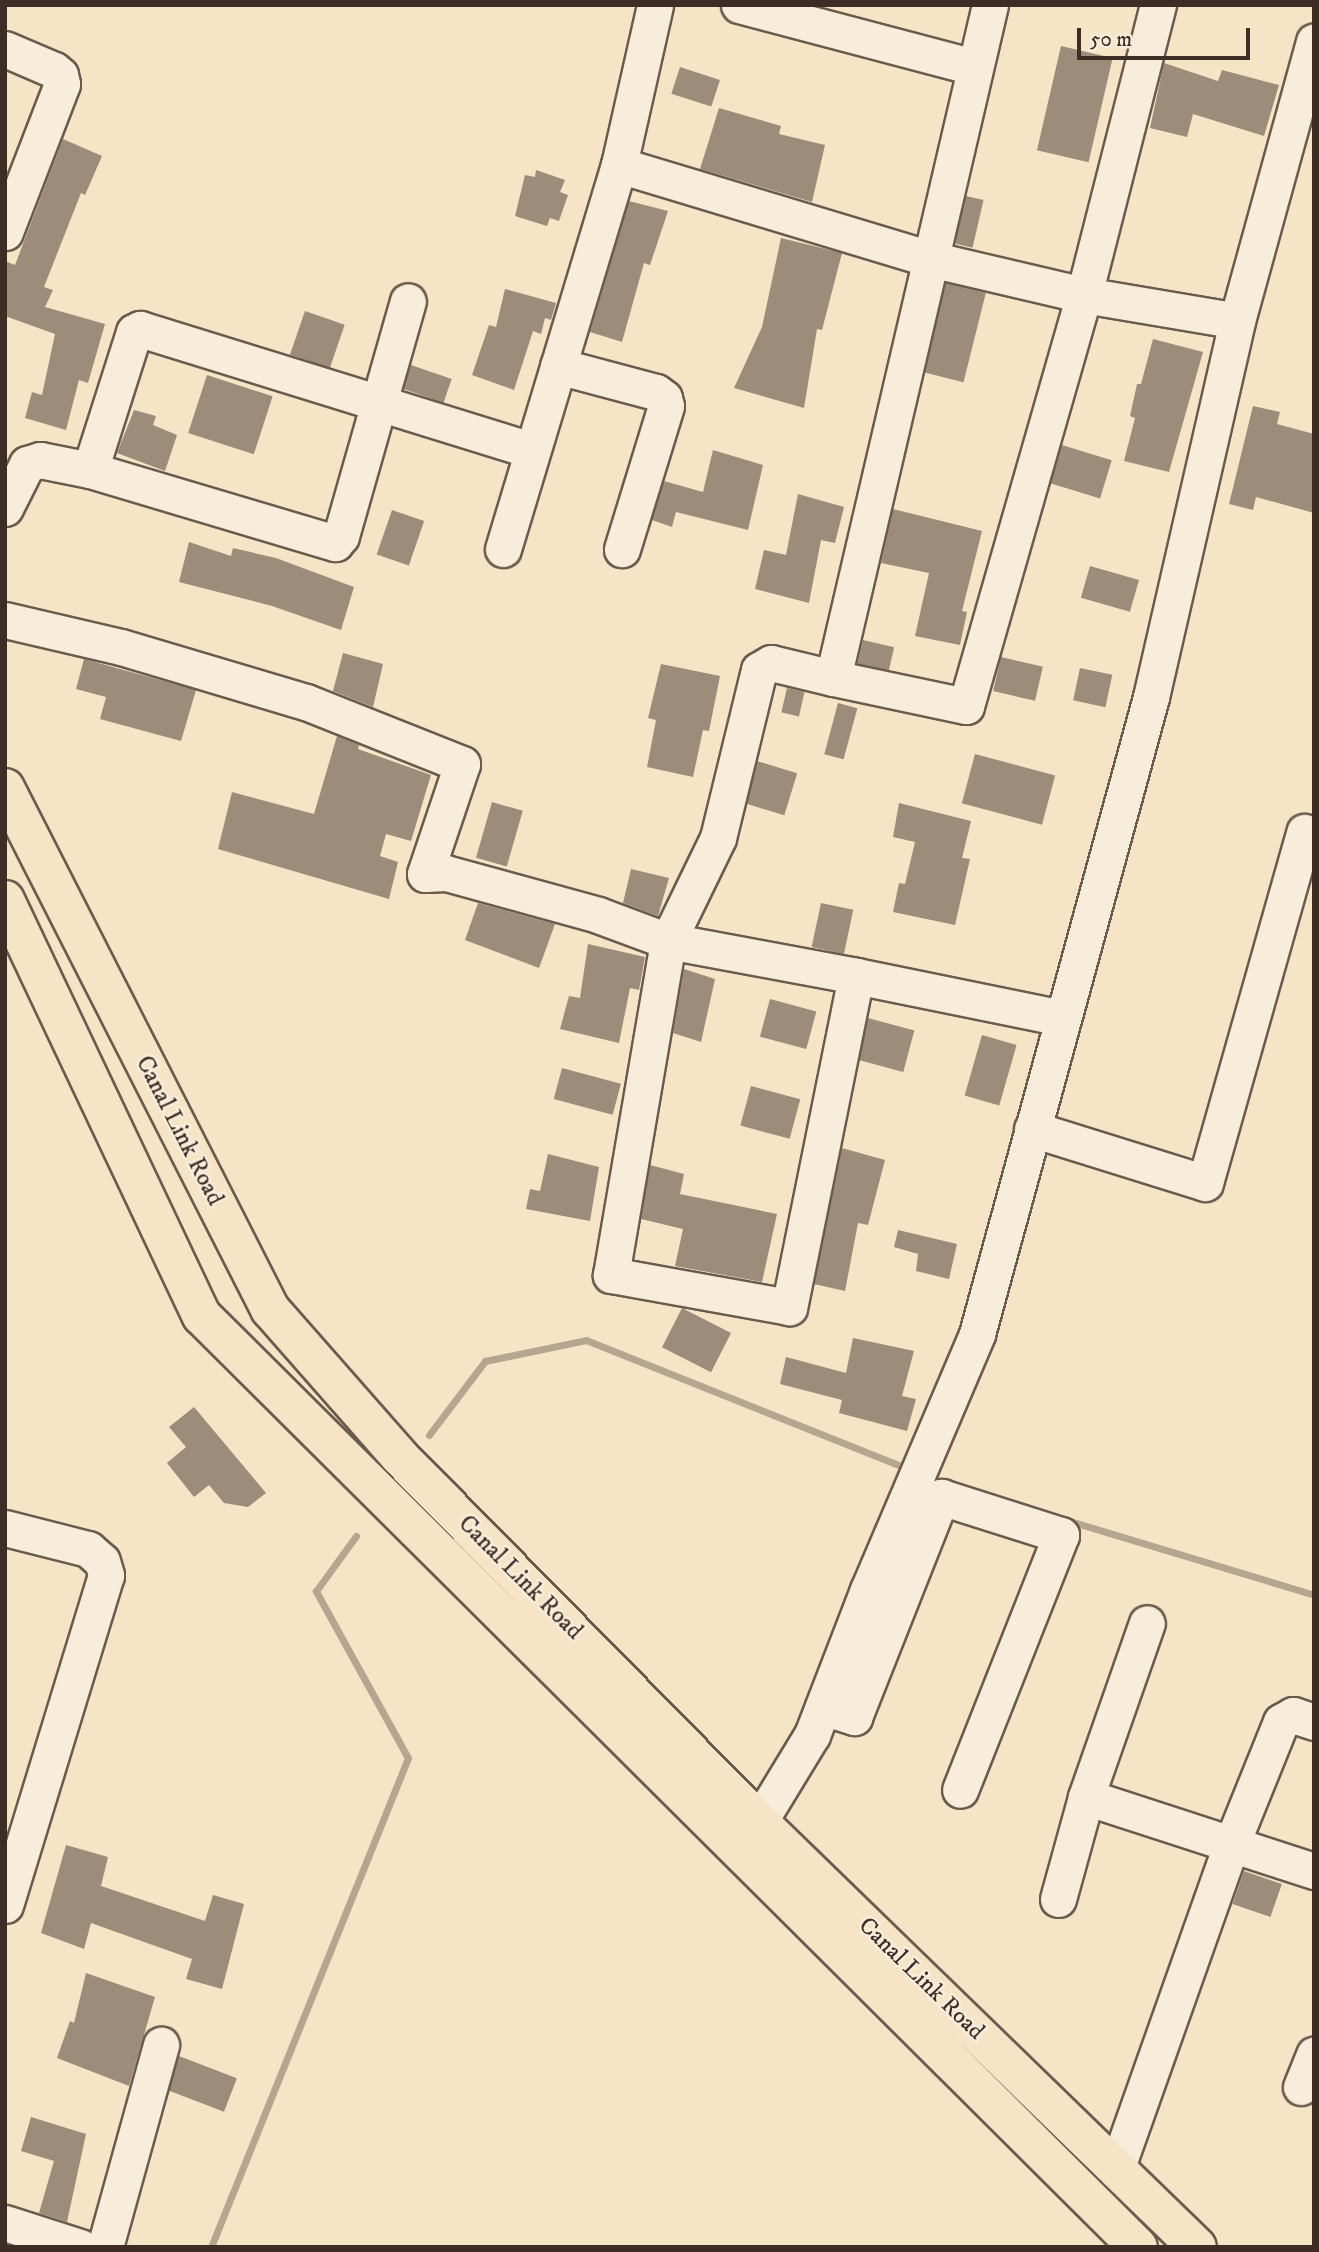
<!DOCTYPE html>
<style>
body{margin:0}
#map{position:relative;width:1319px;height:2252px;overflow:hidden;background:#f5e4c6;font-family:"IM FELL DW Pica",serif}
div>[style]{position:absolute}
.stream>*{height:7px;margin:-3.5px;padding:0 3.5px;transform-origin:3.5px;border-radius:3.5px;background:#b6a68f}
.building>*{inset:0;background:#9d8c79;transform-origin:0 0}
.roads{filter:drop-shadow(2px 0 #6b5b4d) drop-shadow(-2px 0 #6b5b4d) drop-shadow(0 2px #6b5b4d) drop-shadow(0 -2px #6b5b4d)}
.minor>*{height:35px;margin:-17.5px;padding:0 17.5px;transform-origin:17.5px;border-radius:17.5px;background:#f8edda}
.major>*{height:38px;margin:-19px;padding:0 19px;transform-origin:19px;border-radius:19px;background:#f5e4c6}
span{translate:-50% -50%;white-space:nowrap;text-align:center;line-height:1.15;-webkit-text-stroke:5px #f8edda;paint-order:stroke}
.street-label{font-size:24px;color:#3d2d25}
.frame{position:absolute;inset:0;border:7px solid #3d2d25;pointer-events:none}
.scale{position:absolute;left:1077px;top:28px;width:173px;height:32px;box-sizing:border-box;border:4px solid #3d2d25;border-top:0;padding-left:9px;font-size:21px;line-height:24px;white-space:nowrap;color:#3d2d25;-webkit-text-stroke:5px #f8edda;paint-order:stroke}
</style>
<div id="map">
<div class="stream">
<i style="left:429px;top:1435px;width:93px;rotate:-52.9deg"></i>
<i style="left:485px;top:1361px;width:103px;rotate:-11.7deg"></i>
<i style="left:586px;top:1340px;width:348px;rotate:21.8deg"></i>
<i style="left:1063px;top:1519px;width:262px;rotate:16.8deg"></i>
<i style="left:211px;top:2247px;width:527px;rotate:-68.06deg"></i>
<i style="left:408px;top:1758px;width:191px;rotate:-118.9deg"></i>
<i style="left:316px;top:1591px;width:68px;rotate:-54deg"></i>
</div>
<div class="building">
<i style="left:1061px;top:46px;width:53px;height:107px;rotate:13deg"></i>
<i style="clip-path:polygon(1164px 63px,1218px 81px,1222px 70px,1279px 85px,1264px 136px,1193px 114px,1187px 137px,1150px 128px)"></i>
<i style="left:680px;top:67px;width:42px;height:28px;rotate:18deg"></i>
<i style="clip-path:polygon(719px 108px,781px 126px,779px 134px,825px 145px,812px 202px,700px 169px)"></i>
<i style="clip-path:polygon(63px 139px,102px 156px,85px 195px,81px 193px,44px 287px,53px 290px,45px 307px,105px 324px,88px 383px,79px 380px,66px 430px,25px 418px,32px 392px,42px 395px,55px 334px,5px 316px,5px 261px,15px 265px)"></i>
<i style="clip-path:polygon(536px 170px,565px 180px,560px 192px,568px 195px,559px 221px,550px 218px,547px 226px,515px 216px,525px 175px,535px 177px)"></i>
<i style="left:966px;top:196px;width:18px;height:49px;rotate:13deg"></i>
<i style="clip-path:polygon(629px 201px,668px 211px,650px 265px,644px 263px,622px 342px,590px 332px)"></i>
<i style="clip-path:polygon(781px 238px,842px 253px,822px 330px,817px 329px,804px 408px,734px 388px,762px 327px)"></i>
<i style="left:946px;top:283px;width:41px;height:92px;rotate:14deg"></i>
<i style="clip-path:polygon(505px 289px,556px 303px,551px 320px,545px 318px,541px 334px,533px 331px,514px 390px,472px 375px,489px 325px,496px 327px)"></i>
<i style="left:305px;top:311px;width:42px;height:46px;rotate:19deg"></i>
<i style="clip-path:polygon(1153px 339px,1203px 352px,1169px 472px,1124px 461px,1135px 418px,1130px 416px,1137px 384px,1141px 384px)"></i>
<i style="left:411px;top:365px;width:43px;height:25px;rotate:19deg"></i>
<i style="left:207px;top:375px;width:69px;height:61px;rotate:18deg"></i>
<i style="clip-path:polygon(1253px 406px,1280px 412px,1277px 424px,1314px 434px,1314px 513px,1256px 497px,1253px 510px,1229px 504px)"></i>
<i style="clip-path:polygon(134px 410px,156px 416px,153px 425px,177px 435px,165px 471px,117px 453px)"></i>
<i style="left:1062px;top:445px;width:52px;height:40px;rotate:17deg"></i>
<i style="clip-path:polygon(713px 450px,763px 465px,748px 530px,676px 512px,672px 527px,652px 520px,664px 481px,703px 492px)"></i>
<i style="clip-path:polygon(798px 494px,844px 507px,835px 543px,821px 540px,809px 603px,755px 589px,764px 550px,786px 555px)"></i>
<i style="clip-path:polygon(893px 509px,982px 531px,962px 611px,967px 612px,960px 645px,915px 636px,929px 573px,881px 563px)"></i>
<i style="left:392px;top:510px;width:34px;height:47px;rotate:19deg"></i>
<i style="clip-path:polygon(189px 542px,231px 556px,233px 548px,276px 558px,354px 587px,341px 630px,272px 606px,179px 582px)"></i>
<i style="left:1090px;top:566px;width:51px;height:33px;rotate:16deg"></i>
<i style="left:863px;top:640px;width:32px;height:24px;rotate:13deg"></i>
<i style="clip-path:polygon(343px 653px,383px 664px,373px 707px,333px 691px)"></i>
<i style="left:1001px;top:657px;width:43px;height:35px;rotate:13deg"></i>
<i style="clip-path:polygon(84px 659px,196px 690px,181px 741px,100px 719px,106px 697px,76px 689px)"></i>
<i style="clip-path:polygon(661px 664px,720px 676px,709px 731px,703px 730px,693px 777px,647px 767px,656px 720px,648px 718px)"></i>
<i style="left:1080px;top:668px;width:33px;height:33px;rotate:12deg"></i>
<i style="left:787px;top:688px;width:18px;height:25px;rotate:13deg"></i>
<i style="left:838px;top:703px;width:20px;height:53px;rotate:15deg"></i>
<i style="clip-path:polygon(337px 736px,359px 745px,358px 749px,431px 775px,411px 841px,386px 834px,380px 856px,398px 862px,389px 899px,218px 849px,232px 792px,314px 814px)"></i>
<i style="left:975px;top:754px;width:83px;height:51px;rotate:15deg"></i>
<i style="left:757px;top:761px;width:42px;height:44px;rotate:17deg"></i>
<i style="left:492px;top:802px;width:32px;height:58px;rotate:16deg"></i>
<i style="clip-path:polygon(899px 803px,971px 821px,962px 858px,970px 859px,955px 925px,893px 912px,899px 883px,905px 884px,915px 842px,893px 837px)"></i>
<i style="clip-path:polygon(631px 869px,669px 878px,658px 916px,623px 903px)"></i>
<i style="clip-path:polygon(478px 903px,555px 924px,539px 968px,465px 940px)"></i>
<i style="left:821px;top:903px;width:33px;height:45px;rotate:12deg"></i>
<i style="clip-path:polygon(588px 944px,645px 957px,639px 990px,630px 988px,619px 1043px,560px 1029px,569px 996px,580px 998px)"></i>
<i style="clip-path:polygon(684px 969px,715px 979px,701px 1042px,673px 1033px)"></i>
<i style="left:770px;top:999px;width:48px;height:39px;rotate:15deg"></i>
<i style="left:868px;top:1018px;width:48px;height:43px;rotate:15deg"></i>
<i style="left:982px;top:1035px;width:36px;height:63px;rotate:16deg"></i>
<i style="left:562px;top:1068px;width:61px;height:32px;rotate:15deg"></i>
<i style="left:751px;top:1086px;width:51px;height:41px;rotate:15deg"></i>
<i style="clip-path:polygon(842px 1148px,885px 1160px,868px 1225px,858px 1223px,845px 1291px,814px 1284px)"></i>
<i style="clip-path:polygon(548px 1154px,599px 1167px,590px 1221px,526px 1209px,530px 1189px,540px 1191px)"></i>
<i style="clip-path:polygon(650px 1165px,684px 1174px,680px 1194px,777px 1214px,762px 1282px,675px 1266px,683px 1229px,641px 1219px)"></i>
<i style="clip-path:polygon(898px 1230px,957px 1244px,949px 1279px,916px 1271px,918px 1254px,894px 1247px)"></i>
<i style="left:682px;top:1308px;width:55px;height:44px;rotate:27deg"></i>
<i style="clip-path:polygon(853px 1338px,914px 1351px,902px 1396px,916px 1399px,907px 1431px,839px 1413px,842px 1400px,780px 1384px,786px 1357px,846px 1373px)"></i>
<i style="clip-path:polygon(194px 1407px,266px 1493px,248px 1507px,224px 1503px,209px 1485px,194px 1497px,167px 1463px,186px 1447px,169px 1427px)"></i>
<i style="clip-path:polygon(66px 1845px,108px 1857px,101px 1886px,205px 1921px,213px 1895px,244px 1904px,222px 1989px,186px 1979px,192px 1959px,91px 1923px,84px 1949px,41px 1933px)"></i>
<i style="left:1244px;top:1871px;width:40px;height:35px;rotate:19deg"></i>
<i style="clip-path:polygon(86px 1973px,155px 1997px,129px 2086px,57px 2058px,70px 2021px,74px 2023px)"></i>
<i style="left:179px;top:2056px;width:62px;height:36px;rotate:21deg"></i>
<i style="clip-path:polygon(31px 2117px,86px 2134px,67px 2222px,39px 2213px,54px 2161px,21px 2151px)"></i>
</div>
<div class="roads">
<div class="minor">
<i style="left:739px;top:5px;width:242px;rotate:14.8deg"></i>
<i style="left:5px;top:49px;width:53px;rotate:23.2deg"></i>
<i style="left:54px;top:70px;width:8px;rotate:40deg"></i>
<i style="left:60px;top:75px;width:9px;rotate:77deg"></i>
<i style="left:62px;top:84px;width:159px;rotate:111.1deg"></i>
<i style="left:619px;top:165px;width:325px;rotate:16.8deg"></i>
<i style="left:930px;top:259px;width:158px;rotate:13.2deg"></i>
<i style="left:1084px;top:295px;width:155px;rotate:9.6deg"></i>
<i style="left:558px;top:366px;width:101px;rotate:14.9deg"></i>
<i style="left:656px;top:392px;width:10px;rotate:37deg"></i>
<i style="left:664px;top:398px;width:8px;rotate:76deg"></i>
<i style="left:666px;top:406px;width:150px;rotate:107.1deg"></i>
<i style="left:90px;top:470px;width:145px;rotate:-72.3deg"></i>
<i style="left:134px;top:332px;width:7px;rotate:-27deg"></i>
<i style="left:140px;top:329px;width:410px;rotate:17.2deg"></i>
<i style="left:5px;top:508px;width:49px;rotate:-63.4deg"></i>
<i style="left:27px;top:464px;width:14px;rotate:-17deg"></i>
<i style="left:40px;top:460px;width:51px;rotate:11.3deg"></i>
<i style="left:90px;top:470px;width:256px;rotate:16.6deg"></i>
<i style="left:335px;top:543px;width:9px;rotate:-49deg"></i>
<i style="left:341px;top:536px;width:244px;rotate:-74.1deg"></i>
<i style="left:503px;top:549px;width:401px;rotate:-73.2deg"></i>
<i style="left:619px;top:165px;width:164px;rotate:-77.3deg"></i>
<i style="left:5px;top:620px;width:119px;rotate:13.1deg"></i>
<i style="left:121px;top:647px;width:193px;rotate:16.6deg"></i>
<i style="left:306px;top:702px;width:168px;rotate:21.7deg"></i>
<i style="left:462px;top:764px;width:116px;rotate:108.6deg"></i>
<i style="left:425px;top:874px;width:21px;rotate:-3deg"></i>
<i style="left:446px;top:873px;width:158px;rotate:15.4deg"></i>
<i style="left:598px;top:915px;width:75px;rotate:20.4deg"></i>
<i style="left:668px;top:941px;width:191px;rotate:10.5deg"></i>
<i style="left:856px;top:976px;width:338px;rotate:101.4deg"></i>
<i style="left:789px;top:1307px;width:181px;rotate:-169.8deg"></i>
<i style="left:611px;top:1275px;width:339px;rotate:-80.3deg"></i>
<i style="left:668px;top:941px;width:114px;rotate:-64.1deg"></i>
<i style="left:718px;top:838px;width:173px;rotate:-76.3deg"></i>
<i style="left:759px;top:670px;width:14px;rotate:-30deg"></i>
<i style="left:771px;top:663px;width:64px;rotate:13.6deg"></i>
<i style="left:833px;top:678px;width:691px;rotate:-76.87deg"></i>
<i style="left:833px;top:678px;width:136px;rotate:11.9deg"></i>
<i style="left:966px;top:706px;width:428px;rotate:-74deg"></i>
<i style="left:1084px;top:295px;width:299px;rotate:-75.7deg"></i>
<i style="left:856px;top:976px;width:210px;rotate:11.5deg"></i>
<i style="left:1032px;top:1129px;width:181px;rotate:17.3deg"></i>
<i style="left:1205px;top:1183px;width:365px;rotate:-74.2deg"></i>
<i style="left:5px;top:1528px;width:86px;rotate:14.2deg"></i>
<i style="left:88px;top:1549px;width:18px;rotate:41deg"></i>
<i style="left:102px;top:1561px;width:15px;rotate:74deg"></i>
<i style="left:106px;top:1575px;width:345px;rotate:107deg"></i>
<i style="left:823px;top:1707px;width:33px;rotate:18deg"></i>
<i style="left:854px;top:1717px;width:237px;rotate:-68.4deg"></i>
<i style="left:941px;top:1497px;width:126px;rotate:17.6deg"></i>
<i style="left:1061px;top:1535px;width:274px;rotate:111.6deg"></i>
<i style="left:1086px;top:1797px;width:240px;rotate:18deg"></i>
<i style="left:759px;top:1822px;width:102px;rotate:-58.7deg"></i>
<i style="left:812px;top:1735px;width:155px;rotate:-68.9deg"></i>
<i style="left:868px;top:1590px;width:278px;rotate:-66.9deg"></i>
<i style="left:977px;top:1334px;width:660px;rotate:-74.72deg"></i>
<i style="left:1151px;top:697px;width:386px;rotate:-77.1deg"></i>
<i style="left:1237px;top:321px;width:290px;rotate:-74.6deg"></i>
<i style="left:1058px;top:1899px;width:106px;rotate:-74.6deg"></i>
<i style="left:1086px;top:1797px;width:184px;rotate:-70.7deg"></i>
<i style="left:1301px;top:2087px;width:35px;rotate:-68deg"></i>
<i style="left:1116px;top:2170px;width:347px;rotate:-70.5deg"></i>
<i style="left:1232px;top:1843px;width:131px;rotate:-68deg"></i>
<i style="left:1281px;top:1722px;width:14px;rotate:-30deg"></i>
<i style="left:1293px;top:1715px;width:22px;rotate:18deg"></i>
<i style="left:5px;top:2223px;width:79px;rotate:17.7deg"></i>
<i style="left:105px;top:2247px;width:210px;rotate:-74.5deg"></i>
</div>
<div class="major">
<i style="left:5px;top:788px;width:585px;rotate:63.04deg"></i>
<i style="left:270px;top:1309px;width:196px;rotate:48.7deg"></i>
<i style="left:399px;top:1456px;width:513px;rotate:45.47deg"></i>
<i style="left:759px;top:1822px;width:610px;rotate:44.14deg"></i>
<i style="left:5px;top:900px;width:460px;rotate:64.7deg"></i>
<i style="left:202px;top:1316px;width:1320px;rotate:44.85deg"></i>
</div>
</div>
<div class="street-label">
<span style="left:179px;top:1131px;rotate:63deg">Canal Link Road</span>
<span style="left:520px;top:1578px;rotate:45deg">Canal Link Road</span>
<span style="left:921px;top:1979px;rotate:44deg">Canal Link Road</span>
</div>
<div class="frame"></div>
<div class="scale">50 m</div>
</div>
